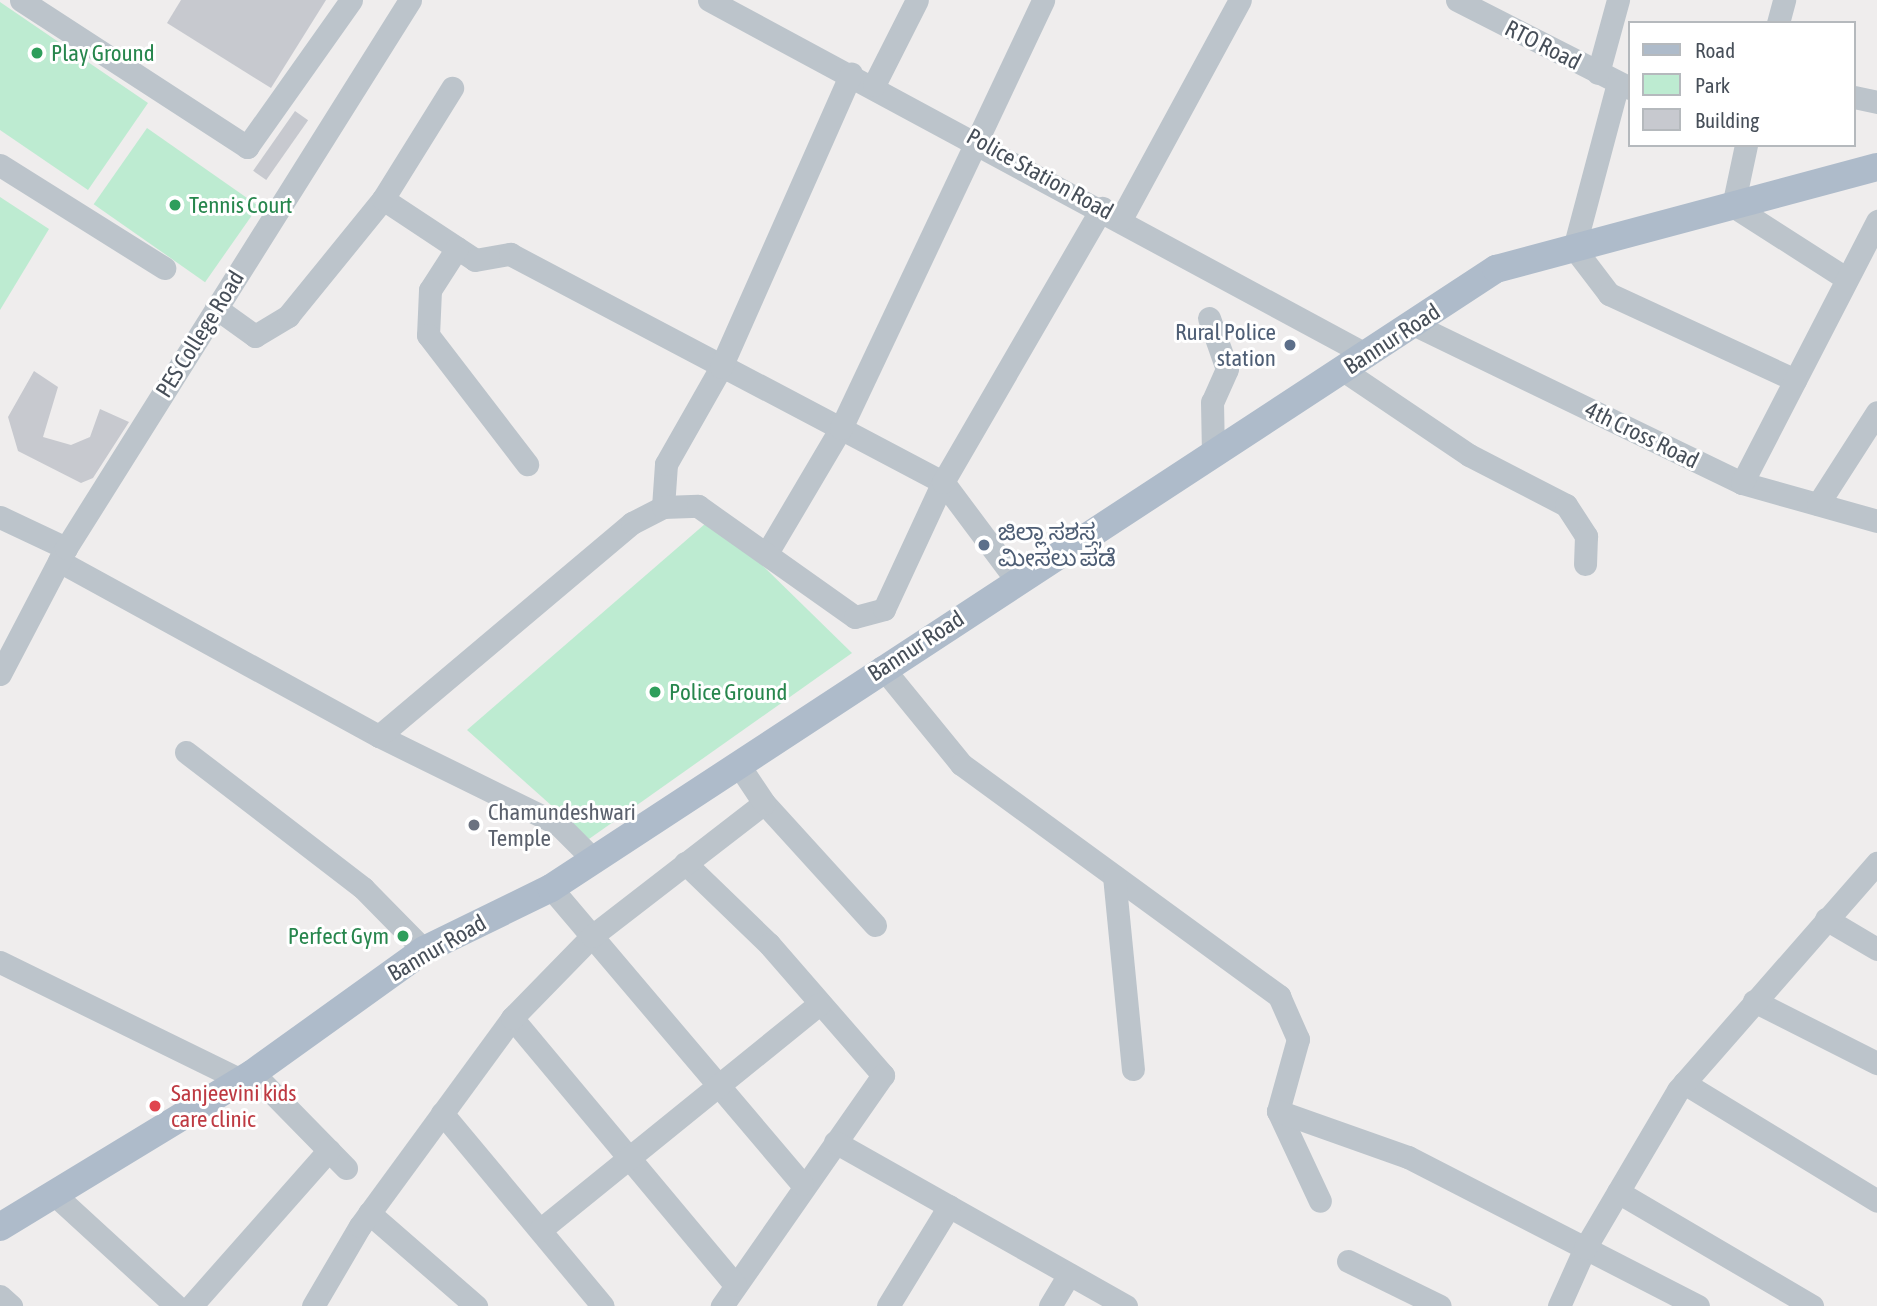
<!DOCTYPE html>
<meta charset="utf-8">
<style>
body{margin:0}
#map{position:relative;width:1877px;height:1306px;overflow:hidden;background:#efeded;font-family:"Asap Condensed","Noto Sans Kannada",sans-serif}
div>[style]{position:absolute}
.green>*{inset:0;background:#bdebd1;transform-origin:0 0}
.building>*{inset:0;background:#c7c9cf;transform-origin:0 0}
.minor>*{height:23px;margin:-11.5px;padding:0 11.5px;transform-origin:11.5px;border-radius:11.5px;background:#bcc4cb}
.major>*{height:28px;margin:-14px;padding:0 14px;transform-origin:14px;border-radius:14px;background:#aebbca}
.dots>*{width:19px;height:19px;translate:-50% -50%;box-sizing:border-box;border:4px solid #fff;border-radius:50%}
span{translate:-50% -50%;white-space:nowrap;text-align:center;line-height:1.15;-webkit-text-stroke:6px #fff;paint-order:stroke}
.street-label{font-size:23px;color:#474f59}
.leisure-label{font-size:23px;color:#27864d}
.left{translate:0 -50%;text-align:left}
.right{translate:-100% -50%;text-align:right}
.service-label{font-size:23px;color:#4e5e75}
.worship-label{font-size:23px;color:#5b616d}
.health-label{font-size:23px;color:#be3a42}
.legend{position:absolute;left:1628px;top:21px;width:228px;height:126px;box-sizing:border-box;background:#fff;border:2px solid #b5b9bd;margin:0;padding:9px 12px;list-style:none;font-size:21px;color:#474f59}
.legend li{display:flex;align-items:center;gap:14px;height:35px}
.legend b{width:35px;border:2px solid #b5b9bd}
</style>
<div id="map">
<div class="green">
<i style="clip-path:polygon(0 2px,148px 103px,88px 190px,0 130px)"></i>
<i style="left:147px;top:128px;width:136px;height:93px;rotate:35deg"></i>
<i style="clip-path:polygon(0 197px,49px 229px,0 310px)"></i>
<i style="clip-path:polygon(713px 517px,852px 653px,589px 839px,467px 730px)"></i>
</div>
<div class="building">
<i style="clip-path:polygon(181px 0,326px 0,271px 88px,167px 23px)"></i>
<i style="left:295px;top:111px;width:16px;height:73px;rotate:35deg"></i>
<i style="clip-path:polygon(34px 371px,58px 387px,43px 437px,71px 445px,90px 437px,100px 409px,129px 422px,93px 478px,81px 483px,18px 451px,8px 417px)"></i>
</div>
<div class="minor">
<i style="left:21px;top:0;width:270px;rotate:33deg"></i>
<i style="left:247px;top:147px;width:180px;rotate:-54.7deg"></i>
<i style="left:709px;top:0;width:748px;rotate:28.35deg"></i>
<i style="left:1457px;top:0;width:194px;rotate:27deg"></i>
<i style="left:1778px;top:23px;width:24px;rotate:-75deg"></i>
<i style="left:1598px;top:73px;width:76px;rotate:-74.7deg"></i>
<i style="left:1618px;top:83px;width:171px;rotate:104.9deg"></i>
<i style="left:1574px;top:248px;width:58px;rotate:52.7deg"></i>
<i style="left:1609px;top:294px;width:205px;rotate:24.8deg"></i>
<i style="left:874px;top:85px;width:95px;rotate:-63.2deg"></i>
<i style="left:1854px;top:97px;width:24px;rotate:12deg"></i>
<i style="left:1746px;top:145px;width:62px;rotate:102deg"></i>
<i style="left:1733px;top:206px;width:135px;rotate:32.6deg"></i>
<i style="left:0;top:165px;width:194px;rotate:32.1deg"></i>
<i style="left:383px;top:199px;width:110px;rotate:33.5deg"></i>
<i style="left:475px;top:260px;width:36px;rotate:-10deg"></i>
<i style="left:510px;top:254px;width:489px;rotate:27.8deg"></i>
<i style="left:943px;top:482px;width:124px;rotate:53.2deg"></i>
<i style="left:1121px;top:219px;width:249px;rotate:-61.5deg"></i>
<i style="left:457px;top:248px;width:50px;rotate:122.7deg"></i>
<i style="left:430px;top:290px;width:45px;rotate:92.5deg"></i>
<i style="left:428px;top:335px;width:163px;rotate:52.5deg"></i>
<i style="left:216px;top:308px;width:48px;rotate:35.7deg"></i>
<i style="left:255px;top:336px;width:39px;rotate:-31deg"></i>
<i style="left:288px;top:316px;width:151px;rotate:-50.9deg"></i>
<i style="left:383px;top:199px;width:131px;rotate:-58.1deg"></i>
<i style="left:1209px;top:318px;width:54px;rotate:70.6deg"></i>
<i style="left:1227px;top:369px;width:36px;rotate:114deg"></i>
<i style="left:1212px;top:402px;width:53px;rotate:88.9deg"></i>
<i style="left:1415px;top:325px;width:363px;rotate:25.8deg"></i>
<i style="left:1742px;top:483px;width:140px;rotate:15.7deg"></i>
<i style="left:1343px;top:370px;width:152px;rotate:34deg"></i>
<i style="left:1469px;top:455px;width:109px;rotate:27.3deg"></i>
<i style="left:1566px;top:505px;width:37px;rotate:57deg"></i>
<i style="left:1586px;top:536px;width:28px;rotate:92deg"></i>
<i style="left:1742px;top:483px;width:295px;rotate:-62.7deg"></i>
<i style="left:1818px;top:504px;width:109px;rotate:-57.3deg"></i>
<i style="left:663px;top:507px;width:43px;rotate:-86deg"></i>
<i style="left:666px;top:464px;width:112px;rotate:-60.4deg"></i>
<i style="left:721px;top:367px;width:321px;rotate:-66.1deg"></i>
<i style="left:0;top:517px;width:73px;rotate:25.2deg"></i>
<i style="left:767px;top:553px;width:145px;rotate:-59.4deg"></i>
<i style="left:841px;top:428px;width:473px;rotate:-64.7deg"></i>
<i style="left:59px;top:561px;width:365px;rotate:28.7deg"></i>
<i style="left:379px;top:736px;width:199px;rotate:26.2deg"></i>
<i style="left:558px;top:824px;width:51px;rotate:45deg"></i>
<i style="left:882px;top:667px;width:125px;rotate:50.8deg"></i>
<i style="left:961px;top:764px;width:394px;rotate:36.1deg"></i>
<i style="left:1279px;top:996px;width:47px;rotate:66.2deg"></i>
<i style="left:1298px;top:1039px;width:75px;rotate:105.5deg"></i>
<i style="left:1278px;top:1111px;width:99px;rotate:65deg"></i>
<i style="left:0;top:674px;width:142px;rotate:-62.4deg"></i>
<i style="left:66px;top:548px;width:647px;rotate:-57.88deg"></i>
<i style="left:379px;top:736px;width:331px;rotate:-40.1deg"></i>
<i style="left:632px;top:523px;width:35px;rotate:-27deg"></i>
<i style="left:663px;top:507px;width:35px;rotate:-2deg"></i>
<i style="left:698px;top:506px;width:192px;rotate:35.3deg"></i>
<i style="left:855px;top:617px;width:30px;rotate:-15deg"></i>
<i style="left:884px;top:609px;width:140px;rotate:-65.1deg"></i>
<i style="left:943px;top:482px;width:317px;rotate:-59.9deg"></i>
<i style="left:186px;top:752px;width:223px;rotate:37.5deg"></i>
<i style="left:363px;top:888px;width:87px;rotate:45.5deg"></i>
<i style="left:764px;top:803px;width:165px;rotate:47.7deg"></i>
<i style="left:685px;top:863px;width:117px;rotate:44deg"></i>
<i style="left:769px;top:944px;width:174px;rotate:49deg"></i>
<i style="left:883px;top:1075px;width:282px;rotate:124.9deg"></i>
<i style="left:1114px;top:876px;width:194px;rotate:84.4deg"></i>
<i style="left:551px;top:888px;width:388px;rotate:49.7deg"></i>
<i style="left:1826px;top:919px;width:59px;rotate:30.5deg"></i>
<i style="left:0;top:962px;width:268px;rotate:26.1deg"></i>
<i style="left:1754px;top:1001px;width:138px;rotate:26.8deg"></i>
<i style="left:512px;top:1018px;width:348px;rotate:50.1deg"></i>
<i style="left:253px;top:1073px;width:133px;rotate:45.6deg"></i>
<i style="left:1684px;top:1083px;width:226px;rotate:31.4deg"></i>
<i style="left:1278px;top:1111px;width:138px;rotate:19.5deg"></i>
<i style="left:1408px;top:1157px;width:326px;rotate:27.2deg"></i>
<i style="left:442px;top:1113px;width:251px;rotate:50.2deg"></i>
<i style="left:835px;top:1142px;width:334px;rotate:29.4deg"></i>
<i style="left:1618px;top:1192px;width:225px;rotate:30.4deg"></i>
<i style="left:55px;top:1195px;width:164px;rotate:42.5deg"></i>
<i style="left:369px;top:1213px;width:142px;rotate:41deg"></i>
<i style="left:540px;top:1230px;width:360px;rotate:-39deg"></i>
<i style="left:1348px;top:1261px;width:102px;rotate:26.1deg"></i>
<i style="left:0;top:1296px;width:15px;rotate:42deg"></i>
<i style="left:191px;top:1306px;width:208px;rotate:-48.5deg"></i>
<i style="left:313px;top:1306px;width:93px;rotate:-59.6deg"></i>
<i style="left:360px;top:1226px;width:258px;rotate:-53.8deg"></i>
<i style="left:512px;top:1018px;width:115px;rotate:-45.7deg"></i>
<i style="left:592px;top:936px;width:217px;rotate:-37.7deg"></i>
<i style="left:764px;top:803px;width:47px;rotate:-123.7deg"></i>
<i style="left:888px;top:1306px;width:117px;rotate:-58.6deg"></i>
<i style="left:1050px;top:1306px;width:37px;rotate:-59deg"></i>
<i style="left:1559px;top:1306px;width:64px;rotate:-65.9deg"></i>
<i style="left:1585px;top:1248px;width:183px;rotate:-59.5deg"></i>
<i style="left:1678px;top:1090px;width:302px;rotate:-48.8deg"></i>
</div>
<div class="major">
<i style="left:0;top:1227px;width:296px;rotate:-31.3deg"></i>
<i style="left:253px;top:1073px;width:211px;rotate:-35.7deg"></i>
<i style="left:424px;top:950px;width:141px;rotate:-26deg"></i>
<i style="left:551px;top:888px;width:1130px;rotate:-33.23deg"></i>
<i style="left:1496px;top:269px;width:394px;rotate:-15deg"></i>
</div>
<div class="dots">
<i style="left:37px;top:53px;background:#2e9e5b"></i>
<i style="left:175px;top:205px;background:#2e9e5b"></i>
<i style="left:1290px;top:345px;background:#5c6f8a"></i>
<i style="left:984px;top:545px;background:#5c6f8a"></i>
<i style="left:655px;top:692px;background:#2e9e5b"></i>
<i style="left:474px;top:825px;background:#6b7280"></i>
<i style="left:403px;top:936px;background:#2e9e5b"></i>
<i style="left:155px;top:1106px;background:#e0444e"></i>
</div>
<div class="street-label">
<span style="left:1543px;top:45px;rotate:27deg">RTO Road</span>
<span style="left:1040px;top:174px;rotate:29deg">Police Station Road</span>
<span style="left:200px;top:334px;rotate:-58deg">PES College Road</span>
<span style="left:1392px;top:339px;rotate:-33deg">Bannur Road</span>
<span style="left:1642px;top:435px;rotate:26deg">4th Cross Road</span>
<span style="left:916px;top:646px;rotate:-33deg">Bannur Road</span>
<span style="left:437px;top:948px;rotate:-30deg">Bannur Road</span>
</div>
<div class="leisure-label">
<span class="left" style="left:51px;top:53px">Play Ground</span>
<span class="left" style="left:189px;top:205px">Tennis Court</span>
<span class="left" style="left:669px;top:692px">Police Ground</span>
<span class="right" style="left:389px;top:936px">Perfect Gym</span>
</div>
<div class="service-label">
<span class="right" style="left:1276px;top:345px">Rural Police<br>station</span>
<span class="left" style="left:998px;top:545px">ಜಿಲ್ಲಾ ಸಶಸ್ತ್ರ<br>ಮೀಸಲು ಪಡೆ</span>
</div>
<div class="worship-label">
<span class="left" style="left:488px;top:825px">Chamundeshwari<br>Temple</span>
</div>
<div class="health-label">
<span class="left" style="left:171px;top:1106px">Sanjeevini kids<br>care clinic</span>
</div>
<ul class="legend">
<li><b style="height:9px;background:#aebbca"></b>Road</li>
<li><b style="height:19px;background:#bdebd1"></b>Park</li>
<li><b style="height:19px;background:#c7c9cf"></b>Building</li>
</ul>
</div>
